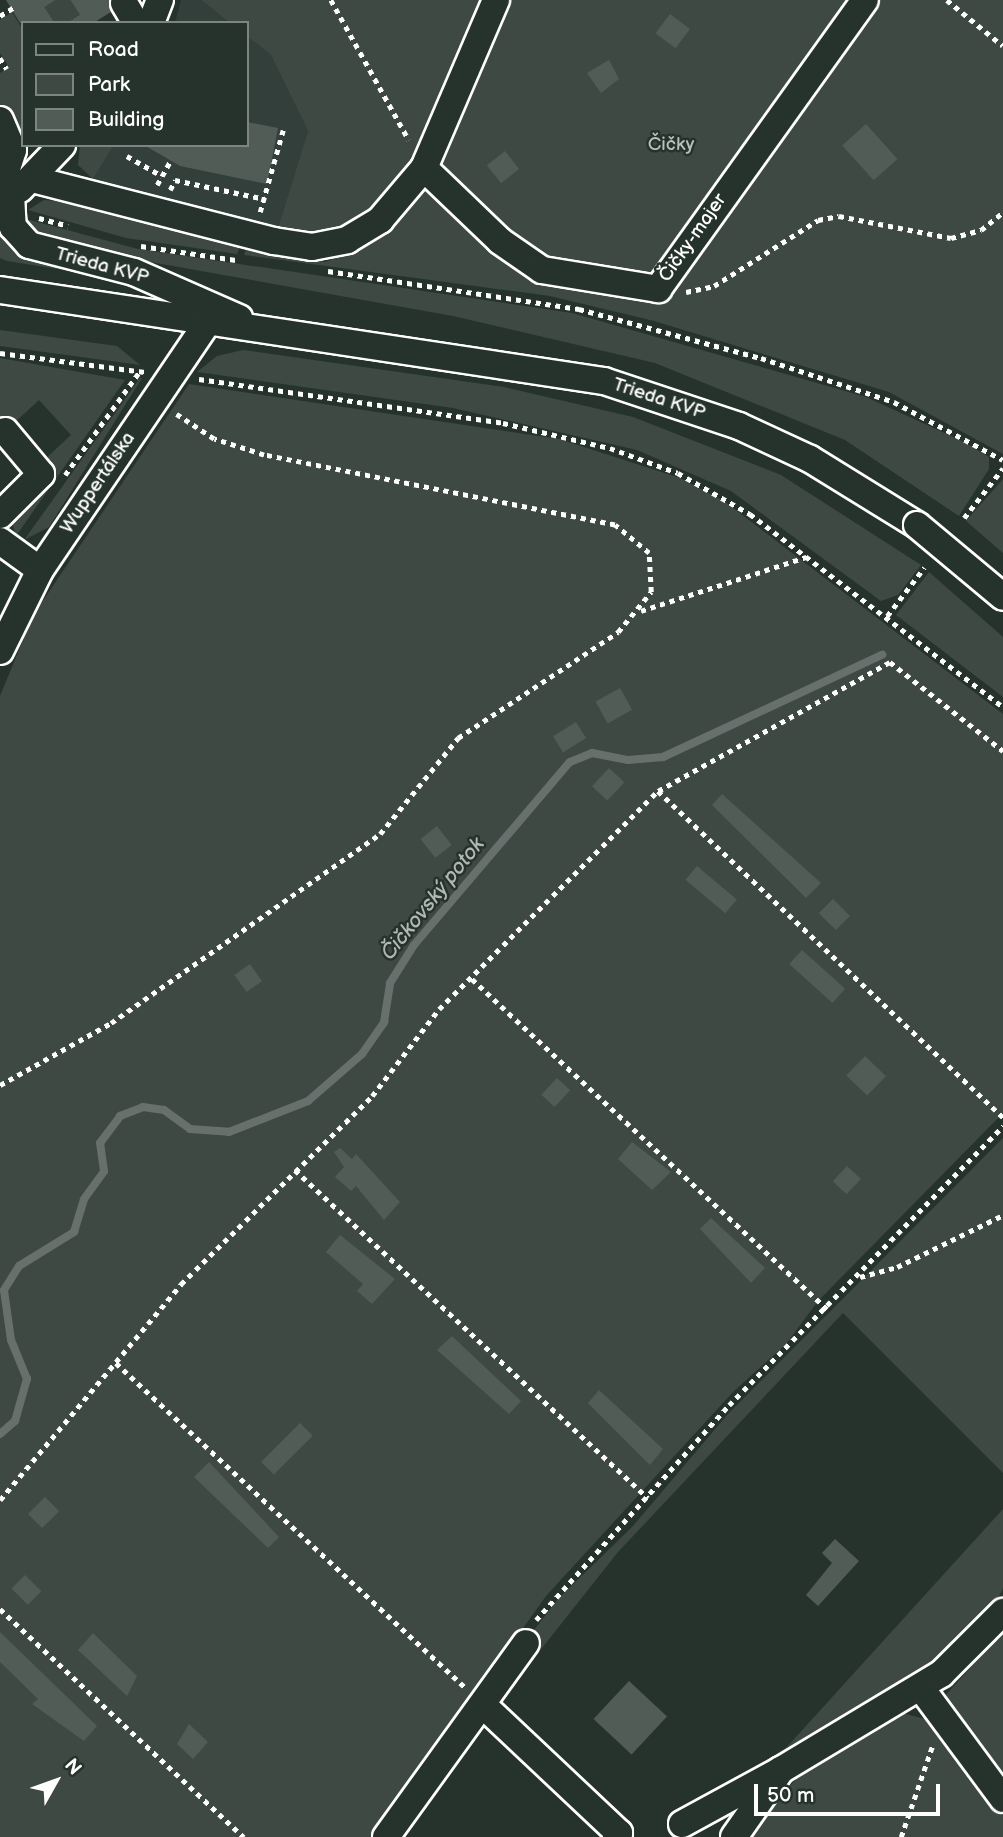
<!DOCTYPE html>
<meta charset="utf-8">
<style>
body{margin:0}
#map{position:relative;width:1003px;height:1837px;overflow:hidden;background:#26332d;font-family:"Balsamiq Sans",sans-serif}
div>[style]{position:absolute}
.built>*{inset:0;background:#333f3a}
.green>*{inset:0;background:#3e4944}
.stream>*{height:8px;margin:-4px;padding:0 4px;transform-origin:4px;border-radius:4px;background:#67706c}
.building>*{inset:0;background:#515c57;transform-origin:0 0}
.minor-tunnel>*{height:26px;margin-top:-13px;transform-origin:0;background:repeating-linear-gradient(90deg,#3c4742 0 26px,transparent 0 39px)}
.path>*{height:4.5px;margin-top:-2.25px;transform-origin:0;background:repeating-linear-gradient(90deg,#fff 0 5px,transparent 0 10px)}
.roads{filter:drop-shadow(2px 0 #fff) drop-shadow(-2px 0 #fff) drop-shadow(0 2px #fff) drop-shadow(0 -2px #fff)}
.minor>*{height:26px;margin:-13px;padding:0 13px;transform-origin:13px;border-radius:13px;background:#26332d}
.bridges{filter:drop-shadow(2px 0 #fff) drop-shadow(-2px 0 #fff) drop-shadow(0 2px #fff) drop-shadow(0 -2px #fff)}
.minor-bridge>*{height:26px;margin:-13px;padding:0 13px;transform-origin:13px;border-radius:13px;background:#26332d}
span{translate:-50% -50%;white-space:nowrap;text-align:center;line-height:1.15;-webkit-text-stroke:5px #26332d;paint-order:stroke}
.park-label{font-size:19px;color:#bbbfbe}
.street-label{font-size:19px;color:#fff}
.water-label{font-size:21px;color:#b3b8b6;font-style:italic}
.legend{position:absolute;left:21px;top:21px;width:228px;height:126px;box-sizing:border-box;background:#26332d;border:2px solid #7d8581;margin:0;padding:9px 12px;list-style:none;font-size:21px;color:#fff}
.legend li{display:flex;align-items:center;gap:14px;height:35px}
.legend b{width:35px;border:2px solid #7d8581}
.north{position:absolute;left:21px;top:1746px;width:70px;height:70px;-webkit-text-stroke:5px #26332d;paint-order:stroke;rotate:50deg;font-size:19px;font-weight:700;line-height:28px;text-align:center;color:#fff}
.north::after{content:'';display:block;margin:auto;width:24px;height:32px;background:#fff;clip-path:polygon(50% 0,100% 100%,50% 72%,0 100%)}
.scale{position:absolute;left:754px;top:1784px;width:186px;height:32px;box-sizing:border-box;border:4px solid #fff;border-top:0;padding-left:9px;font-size:21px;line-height:24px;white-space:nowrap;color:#fff;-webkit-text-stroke:5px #26332d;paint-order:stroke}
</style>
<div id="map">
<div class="built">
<i style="clip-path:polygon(181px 0,201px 0,230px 23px,175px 23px)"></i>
<i style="clip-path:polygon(247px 36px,271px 55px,308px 131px,278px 229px,93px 179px,114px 145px,247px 145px)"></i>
</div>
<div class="green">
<i style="clip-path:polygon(201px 0,1003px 0,1003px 454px,889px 392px,654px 321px,550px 296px,244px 255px,247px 246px,325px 262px,349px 253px,386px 226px,426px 178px,542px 270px,424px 169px,365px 232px,274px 241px,308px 131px,271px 55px,247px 36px,247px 23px,230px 23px)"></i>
<i style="clip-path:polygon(12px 12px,23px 30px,23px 139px,0 105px,0 73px,9px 67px,0 53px,0 20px)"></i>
<i style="clip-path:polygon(80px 145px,114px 145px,93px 179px,78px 165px)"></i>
<i style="clip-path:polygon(44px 200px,56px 201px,241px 245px,237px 254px,126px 238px,28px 210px)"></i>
<i style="clip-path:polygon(26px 219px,138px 249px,572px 313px,866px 397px,962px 441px,989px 457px,989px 469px,959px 516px,845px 440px,655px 363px,453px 316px,128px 258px,39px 235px)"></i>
<i style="clip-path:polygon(0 225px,23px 258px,127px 280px,7px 261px,0 258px)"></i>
<i style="clip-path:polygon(0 330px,117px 346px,140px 365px,0 346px)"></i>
<i style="clip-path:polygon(243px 350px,504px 387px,633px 417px,781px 475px,921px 565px,898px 595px,881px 601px,731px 491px,637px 450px,453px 408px,197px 372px,217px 356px)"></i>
<i style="clip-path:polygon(0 358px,125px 380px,16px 536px,12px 522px,54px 479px,44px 460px,71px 435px,39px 400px,0 436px)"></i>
<i style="clip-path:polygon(142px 378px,49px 527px,24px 540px,140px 378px)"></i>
<i style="clip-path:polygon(189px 384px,559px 439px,680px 478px,724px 501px,1003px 714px,1003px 1113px,818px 1301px,786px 1344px,733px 1392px,546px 1596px,373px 1837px,0 1837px,0 696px,34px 614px)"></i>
<i style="clip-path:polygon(1003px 479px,1003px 553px,966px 521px)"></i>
<i style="clip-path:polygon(929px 572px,1003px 637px,1003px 697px,896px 615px)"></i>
<i style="clip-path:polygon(1003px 1138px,1003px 1473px,843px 1313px,618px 1552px,538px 1653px,534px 1630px,559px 1598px,633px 1526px,727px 1415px)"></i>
<i style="clip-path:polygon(1003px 1509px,1003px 1588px,988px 1618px,945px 1660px,674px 1817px,786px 1748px)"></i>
<i style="clip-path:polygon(1003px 1631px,1003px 1780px,945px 1696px)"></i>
<i style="clip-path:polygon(902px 1713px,925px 1719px,1003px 1816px,1003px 1837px,747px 1837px,801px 1773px)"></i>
</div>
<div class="stream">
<i style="left:0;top:1434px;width:20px;rotate:-41deg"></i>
<i style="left:15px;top:1421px;width:44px;rotate:-74.1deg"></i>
<i style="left:27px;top:1379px;width:42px;rotate:-112.3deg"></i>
<i style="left:11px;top:1340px;width:50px;rotate:-98deg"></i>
<i style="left:4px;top:1290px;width:28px;rotate:-58deg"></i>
<i style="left:19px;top:1266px;width:65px;rotate:-31.7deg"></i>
<i style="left:74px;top:1232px;width:34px;rotate:-73deg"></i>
<i style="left:84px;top:1199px;width:34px;rotate:-54deg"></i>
<i style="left:104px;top:1171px;width:28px;rotate:-98deg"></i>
<i style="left:100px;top:1143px;width:34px;rotate:-53deg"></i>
<i style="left:120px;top:1116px;width:25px;rotate:-21deg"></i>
<i style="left:143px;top:1107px;width:21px;rotate:8deg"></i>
<i style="left:164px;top:1110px;width:32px;rotate:36deg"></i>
<i style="left:190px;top:1129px;width:39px;rotate:4deg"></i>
<i style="left:229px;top:1132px;width:85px;rotate:-21.4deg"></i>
<i style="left:308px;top:1101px;width:72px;rotate:-41deg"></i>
<i style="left:362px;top:1054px;width:39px;rotate:-55deg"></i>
<i style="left:384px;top:1022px;width:39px;rotate:-81deg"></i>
<i style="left:390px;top:983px;width:45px;rotate:-57.7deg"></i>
<i style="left:414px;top:945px;width:240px;rotate:-49.6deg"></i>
<i style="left:570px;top:762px;width:24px;rotate:-22deg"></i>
<i style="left:592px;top:753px;width:37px;rotate:11deg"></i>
<i style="left:628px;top:760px;width:35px;rotate:-5deg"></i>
<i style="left:663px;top:757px;width:242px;rotate:-25deg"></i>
</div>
<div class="building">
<i style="clip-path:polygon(6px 0,109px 0,111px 12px,93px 23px,20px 23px)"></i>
<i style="left:670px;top:14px;width:25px;height:24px;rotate:37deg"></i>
<i style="clip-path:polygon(609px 60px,619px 79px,601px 93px,587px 73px)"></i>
<i style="clip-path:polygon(247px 122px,278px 128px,267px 184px,180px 166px,144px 145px,247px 145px)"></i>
<i style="left:866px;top:124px;width:47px;height:32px;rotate:48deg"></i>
<i style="left:505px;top:151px;width:23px;height:23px;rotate:52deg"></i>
<i style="left:620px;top:688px;width:25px;height:28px;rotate:61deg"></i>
<i style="left:576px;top:722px;width:19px;height:27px;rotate:58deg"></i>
<i style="left:609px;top:768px;width:21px;height:25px;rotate:43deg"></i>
<i style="clip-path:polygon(722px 794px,821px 883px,806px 898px,712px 805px)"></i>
<i style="left:437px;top:826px;width:24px;height:21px;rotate:52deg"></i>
<i style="left:697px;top:866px;width:52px;height:18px;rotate:40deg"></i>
<i style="left:833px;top:899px;width:24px;height:20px;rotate:45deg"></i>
<i style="left:802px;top:950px;width:58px;height:19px;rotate:42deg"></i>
<i style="left:250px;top:964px;width:21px;height:19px;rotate:55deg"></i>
<i style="left:865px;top:1056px;width:29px;height:27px;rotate:44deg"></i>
<i style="left:557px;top:1078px;width:18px;height:23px;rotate:43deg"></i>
<i style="clip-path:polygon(632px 1142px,671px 1172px,652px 1190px,618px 1159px)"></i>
<i style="clip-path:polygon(340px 1148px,352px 1159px,356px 1154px,400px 1202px,384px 1220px,356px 1186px,351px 1191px,335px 1177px,344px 1167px,334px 1152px)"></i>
<i style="left:847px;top:1166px;width:19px;height:21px;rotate:43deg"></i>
<i style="clip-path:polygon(711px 1218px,765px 1268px,751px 1283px,700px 1229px)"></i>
<i style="clip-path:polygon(340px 1235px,395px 1279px,372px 1304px,357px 1291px,363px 1284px,326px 1252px)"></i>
<i style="clip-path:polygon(452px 1336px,521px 1401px,509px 1414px,437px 1350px)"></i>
<i style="clip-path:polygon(599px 1390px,663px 1449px,650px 1465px,588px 1403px)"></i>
<i style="left:300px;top:1423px;width:18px;height:55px;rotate:45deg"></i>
<i style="clip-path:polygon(209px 1462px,279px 1537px,268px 1548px,194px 1477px)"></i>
<i style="left:45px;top:1497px;width:20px;height:24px;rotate:45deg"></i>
<i style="clip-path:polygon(835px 1539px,859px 1561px,818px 1606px,806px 1595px,832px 1563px,822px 1553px)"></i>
<i style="left:25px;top:1575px;width:23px;height:19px;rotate:45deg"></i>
<i style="clip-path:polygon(0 1632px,97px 1726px,84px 1741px,32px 1704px,38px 1699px,0 1662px)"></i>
<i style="clip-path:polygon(93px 1633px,137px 1676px,127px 1696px,78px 1650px)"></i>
<i style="left:629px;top:1681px;width:52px;height:52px;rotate:43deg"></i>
<i style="clip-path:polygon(189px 1724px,208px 1742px,193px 1759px,177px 1744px)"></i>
</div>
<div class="minor-tunnel">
<i style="left:55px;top:0;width:27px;rotate:57deg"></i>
</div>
<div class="path">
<i style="left:331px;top:0;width:160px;rotate:60.9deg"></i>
<i style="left:947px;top:0;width:72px;rotate:39.4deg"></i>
<i style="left:0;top:16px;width:19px;rotate:-32deg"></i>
<i style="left:0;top:58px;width:13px;rotate:58deg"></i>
<i style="left:127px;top:156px;width:40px;rotate:29.7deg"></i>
<i style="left:157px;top:185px;width:29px;rotate:-61deg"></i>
<i style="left:170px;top:190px;width:11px;rotate:-63deg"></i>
<i style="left:175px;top:180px;width:92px;rotate:11.9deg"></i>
<i style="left:260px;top:212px;width:85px;rotate:-74.3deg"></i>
<i style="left:39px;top:218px;width:30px;rotate:15deg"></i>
<i style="left:141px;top:246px;width:96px;rotate:8.4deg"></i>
<i style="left:328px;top:271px;width:254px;rotate:8.6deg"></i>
<i style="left:579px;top:309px;width:188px;rotate:15.1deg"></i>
<i style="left:761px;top:358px;width:140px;rotate:18.3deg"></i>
<i style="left:894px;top:402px;width:123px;rotate:28deg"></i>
<i style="left:686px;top:292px;width:29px;rotate:-12deg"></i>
<i style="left:714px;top:286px;width:123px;rotate:-32.4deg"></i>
<i style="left:818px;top:220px;width:21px;rotate:-11deg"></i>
<i style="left:839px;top:216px;width:114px;rotate:11.1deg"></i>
<i style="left:951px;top:238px;width:31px;rotate:-15deg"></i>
<i style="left:981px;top:230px;width:28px;rotate:-39deg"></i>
<i style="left:0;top:353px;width:146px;rotate:7.5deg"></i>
<i style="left:199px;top:379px;width:307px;rotate:8.2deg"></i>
<i style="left:503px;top:423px;width:110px;rotate:13.2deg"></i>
<i style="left:610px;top:448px;width:72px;rotate:20.2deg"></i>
<i style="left:678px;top:473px;width:83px;rotate:29.7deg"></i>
<i style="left:750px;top:514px;width:318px;rotate:37.3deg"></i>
<i style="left:65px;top:475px;width:128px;rotate:-54.2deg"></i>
<i style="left:964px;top:518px;width:63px;rotate:-52deg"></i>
<i style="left:641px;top:611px;width:174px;rotate:-18.1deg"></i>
<i style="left:887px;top:616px;width:61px;rotate:-52.4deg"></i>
<i style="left:658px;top:791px;width:475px;rotate:43.4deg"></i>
<i style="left:472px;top:979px;width:485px;rotate:42.9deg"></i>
<i style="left:0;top:1085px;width:127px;rotate:-29.2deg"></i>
<i style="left:111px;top:1023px;width:329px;rotate:-35.1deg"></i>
<i style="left:380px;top:834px;width:124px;rotate:-50.9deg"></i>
<i style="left:458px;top:738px;width:192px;rotate:-33.5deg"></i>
<i style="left:618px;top:632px;width:52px;rotate:-50.5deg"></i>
<i style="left:651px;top:592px;width:39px;rotate:-93deg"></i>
<i style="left:649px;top:553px;width:44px;rotate:-140.5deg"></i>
<i style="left:615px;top:525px;width:358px;rotate:-168.7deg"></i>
<i style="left:264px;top:455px;width:52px;rotate:-162.3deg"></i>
<i style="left:214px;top:439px;width:45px;rotate:-146.7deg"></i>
<i style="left:295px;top:1170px;width:482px;rotate:42.9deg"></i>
<i style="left:860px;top:1277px;width:38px;rotate:-15deg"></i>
<i style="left:897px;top:1267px;width:118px;rotate:-26.1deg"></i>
<i style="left:116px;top:1363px;width:476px;rotate:42.9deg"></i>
<i style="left:0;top:1500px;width:282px;rotate:-50deg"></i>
<i style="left:181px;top:1284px;width:268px;rotate:-44.5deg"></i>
<i style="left:372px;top:1096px;width:110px;rotate:-52.4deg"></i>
<i style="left:439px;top:1009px;width:309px;rotate:-44.9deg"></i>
<i style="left:658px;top:791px;width:265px;rotate:-29.1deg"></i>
<i style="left:890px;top:662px;width:144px;rotate:38.2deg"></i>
<i style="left:0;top:1609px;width:334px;rotate:43.1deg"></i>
<i style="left:536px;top:1620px;width:289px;rotate:-48.1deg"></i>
<i style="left:729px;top:1405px;width:391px;rotate:-45.5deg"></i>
<i style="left:901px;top:1837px;width:98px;rotate:-71deg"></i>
</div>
<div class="roads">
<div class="minor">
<i style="left:124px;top:3px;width:23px;rotate:59deg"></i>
<i style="left:151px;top:23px;width:25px;rotate:-69deg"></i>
<i style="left:0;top:120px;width:33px;rotate:67deg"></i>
<i style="left:13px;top:150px;width:42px;rotate:108deg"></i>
<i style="left:424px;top:168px;width:105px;rotate:43.8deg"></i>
<i style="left:500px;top:241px;width:51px;rotate:34.6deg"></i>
<i style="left:542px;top:270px;width:118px;rotate:9.3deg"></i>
<i style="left:658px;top:289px;width:355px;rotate:-54.4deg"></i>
<i style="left:32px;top:179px;width:250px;rotate:14.4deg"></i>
<i style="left:274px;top:241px;width:38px;rotate:9deg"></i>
<i style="left:312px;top:247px;width:36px;rotate:-11deg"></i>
<i style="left:347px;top:240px;width:39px;rotate:-31deg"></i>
<i style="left:380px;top:220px;width:68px;rotate:-49.8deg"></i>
<i style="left:424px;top:168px;width:183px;rotate:-66.8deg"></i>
<i style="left:20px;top:189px;width:61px;rotate:-46.3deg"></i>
<i style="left:11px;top:194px;width:33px;rotate:87deg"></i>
<i style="left:13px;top:227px;width:24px;rotate:48deg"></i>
<i style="left:29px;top:245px;width:108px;rotate:14.4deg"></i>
<i style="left:134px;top:272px;width:115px;rotate:23.7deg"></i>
<i style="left:0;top:290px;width:611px;rotate:8.57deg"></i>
<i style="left:604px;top:381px;width:142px;rotate:18.4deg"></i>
<i style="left:739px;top:426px;width:78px;rotate:24.9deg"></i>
<i style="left:810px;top:459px;width:126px;rotate:31.7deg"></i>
<i style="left:0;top:515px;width:58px;rotate:-45deg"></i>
<i style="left:41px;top:474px;width:56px;rotate:-129.9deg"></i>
<i style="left:0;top:541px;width:49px;rotate:35.9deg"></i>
<i style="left:0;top:651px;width:90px;rotate:-63.7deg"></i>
<i style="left:40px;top:570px;width:300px;rotate:-55.9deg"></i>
<i style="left:921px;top:1688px;width:138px;rotate:53.5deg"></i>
<i style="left:483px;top:1705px;width:187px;rotate:43.3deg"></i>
<i style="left:619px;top:1833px;width:5px;rotate:127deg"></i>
<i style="left:682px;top:1824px;width:113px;rotate:-28.6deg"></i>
<i style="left:386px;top:1837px;width:239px;rotate:-54.2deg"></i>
<i style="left:734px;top:1837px;width:82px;rotate:-55deg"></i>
<i style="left:781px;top:1770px;width:187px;rotate:-31deg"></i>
<i style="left:941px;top:1674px;width:88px;rotate:-45deg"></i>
</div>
</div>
<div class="bridges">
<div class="minor-bridge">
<i style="left:917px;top:525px;width:112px;rotate:39.9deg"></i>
</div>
</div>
<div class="park-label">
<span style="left:671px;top:145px">Čičky</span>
</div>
<div class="street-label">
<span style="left:693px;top:238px;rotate:-55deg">Čičky-majer</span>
<span style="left:102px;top:266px;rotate:15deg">Trieda KVP</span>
<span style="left:659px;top:399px;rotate:18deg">Trieda KVP</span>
<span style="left:98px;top:483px;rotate:-56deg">Wuppertálska</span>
</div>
<div class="water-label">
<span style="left:433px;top:899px;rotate:-51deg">Čičkovský potok</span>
</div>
<ul class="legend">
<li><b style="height:9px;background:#26332d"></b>Road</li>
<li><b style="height:19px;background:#3e4944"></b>Park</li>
<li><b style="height:19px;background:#515c57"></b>Building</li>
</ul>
<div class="north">N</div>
<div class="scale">50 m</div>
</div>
